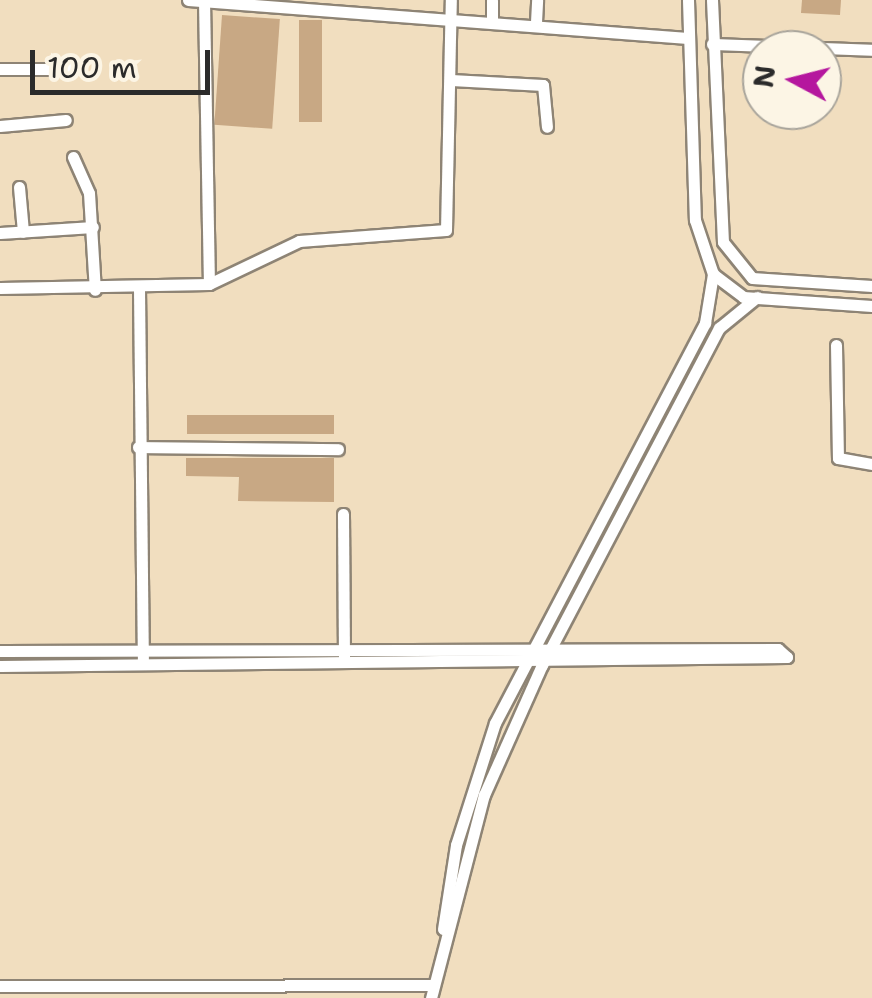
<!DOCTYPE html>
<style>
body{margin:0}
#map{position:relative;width:872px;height:998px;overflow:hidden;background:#f1debf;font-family:"Shantell Sans",sans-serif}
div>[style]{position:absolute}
.building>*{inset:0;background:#c8a884;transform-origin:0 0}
.roads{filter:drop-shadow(2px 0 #8e8475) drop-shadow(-2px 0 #8e8475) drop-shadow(0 2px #8e8475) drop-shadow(0 -2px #8e8475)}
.minor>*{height:11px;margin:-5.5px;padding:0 5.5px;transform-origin:5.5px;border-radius:5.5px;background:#fff}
span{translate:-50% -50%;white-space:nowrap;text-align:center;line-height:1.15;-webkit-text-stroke:8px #fcf5e5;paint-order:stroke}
.north{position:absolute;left:742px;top:30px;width:100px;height:100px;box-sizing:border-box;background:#fcf5e5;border:2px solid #a8a49b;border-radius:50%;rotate:277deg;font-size:28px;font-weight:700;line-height:40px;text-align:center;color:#2b2b2b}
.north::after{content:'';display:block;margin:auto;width:35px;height:45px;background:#b5179e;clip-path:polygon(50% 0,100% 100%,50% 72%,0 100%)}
.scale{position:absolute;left:30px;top:50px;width:180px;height:45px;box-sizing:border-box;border:5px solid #2b2b2b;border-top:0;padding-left:12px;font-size:30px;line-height:35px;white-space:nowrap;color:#2b2b2b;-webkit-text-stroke:8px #fcf5e5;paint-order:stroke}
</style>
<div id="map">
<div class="building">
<i style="clip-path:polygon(802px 0,841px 0,840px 15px,801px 13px)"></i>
<i style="left:222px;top:15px;width:58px;height:110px;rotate:4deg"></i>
<i style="left:299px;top:20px;width:23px;height:102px"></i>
<i style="left:187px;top:415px;width:147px;height:19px"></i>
<i style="clip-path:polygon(186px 458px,334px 458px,334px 502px,238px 501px,239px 477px,186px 476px)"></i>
</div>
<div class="roads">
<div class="minor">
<i style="left:188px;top:0;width:501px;rotate:4.35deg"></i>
<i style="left:204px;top:0;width:284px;rotate:89deg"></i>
<i style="left:688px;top:0;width:220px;rotate:88.2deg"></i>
<i style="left:695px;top:220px;width:57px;rotate:71.6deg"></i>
<i style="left:713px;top:274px;width:38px;rotate:37deg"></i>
<i style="left:743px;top:297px;width:129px;rotate:4deg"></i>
<i style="left:712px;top:0;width:242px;rotate:87.4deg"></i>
<i style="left:723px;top:242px;width:46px;rotate:51.1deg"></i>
<i style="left:752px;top:278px;width:120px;rotate:3.8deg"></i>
<i style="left:492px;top:18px;width:18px;rotate:-90deg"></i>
<i style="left:536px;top:22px;width:22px;rotate:-87deg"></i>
<i style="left:712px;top:44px;width:160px;rotate:2.1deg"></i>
<i style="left:0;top:69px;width:70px"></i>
<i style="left:451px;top:80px;width:92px;rotate:3.1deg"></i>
<i style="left:543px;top:85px;width:42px;rotate:84.6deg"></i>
<i style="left:0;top:126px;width:66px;rotate:-5.2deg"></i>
<i style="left:73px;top:157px;width:39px;rotate:66deg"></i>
<i style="left:89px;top:193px;width:97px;rotate:86.5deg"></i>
<i style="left:19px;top:187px;width:45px;rotate:84.9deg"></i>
<i style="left:0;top:233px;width:93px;rotate:-3.7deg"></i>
<i style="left:0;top:288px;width:209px;rotate:-1.1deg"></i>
<i style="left:209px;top:284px;width:100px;rotate:-25.5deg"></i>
<i style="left:299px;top:241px;width:147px;rotate:-4.3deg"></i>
<i style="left:446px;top:230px;width:230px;rotate:-88.8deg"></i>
<i style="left:139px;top:289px;width:371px;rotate:89.4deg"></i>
<i style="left:836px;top:345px;width:113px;rotate:89deg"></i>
<i style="left:838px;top:458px;width:35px;rotate:10deg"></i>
<i style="left:138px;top:447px;width:200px;rotate:0.6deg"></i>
<i style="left:343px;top:514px;width:143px;rotate:89.6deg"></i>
<i style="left:0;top:651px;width:778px;rotate:-0.15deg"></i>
<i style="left:778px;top:649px;width:12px;rotate:42deg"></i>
<i style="left:787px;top:657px;width:787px;rotate:179.34deg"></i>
<i style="left:443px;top:929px;width:85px;rotate:-81.2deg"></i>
<i style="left:456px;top:845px;width:128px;rotate:-72.3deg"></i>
<i style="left:495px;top:723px;width:452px;rotate:-62.3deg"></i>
<i style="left:705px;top:323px;width:50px;rotate:-80.7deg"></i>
<i style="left:0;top:986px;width:431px;rotate:-0.1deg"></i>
<i style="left:431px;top:998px;width:210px;rotate:-75.4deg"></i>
<i style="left:484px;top:795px;width:142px;rotate:-66deg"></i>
<i style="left:542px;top:665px;width:381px;rotate:-62.3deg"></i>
<i style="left:719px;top:328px;width:49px;rotate:-39.2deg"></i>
</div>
</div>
<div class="north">N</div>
<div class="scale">100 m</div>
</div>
